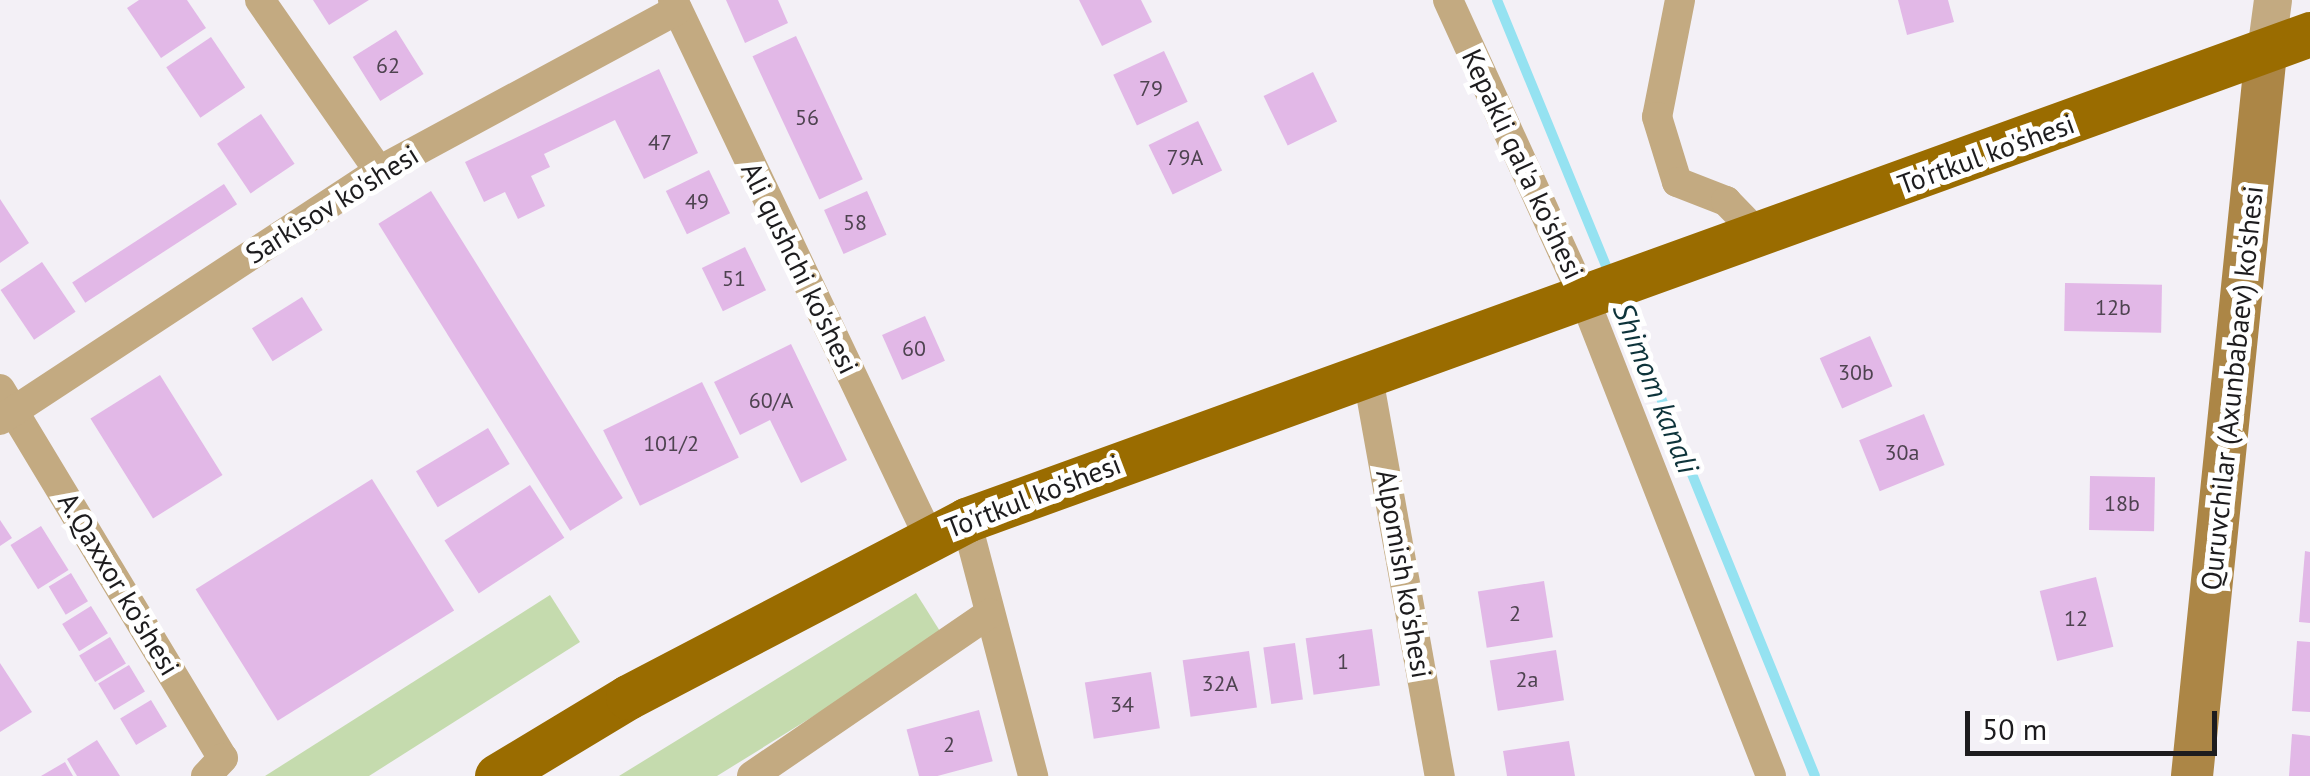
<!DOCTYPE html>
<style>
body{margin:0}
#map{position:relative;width:2310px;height:776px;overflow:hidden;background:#f3f0f6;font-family:"PT Sans",sans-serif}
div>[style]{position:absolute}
.green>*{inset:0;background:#c5dbae}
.stream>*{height:10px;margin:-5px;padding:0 5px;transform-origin:5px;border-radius:5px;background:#95e2f1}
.building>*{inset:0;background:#e2b8e7;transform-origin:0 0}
.minor>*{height:30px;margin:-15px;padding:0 15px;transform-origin:15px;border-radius:15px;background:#c3aa81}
.tertiary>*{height:38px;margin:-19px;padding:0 19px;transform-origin:19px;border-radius:19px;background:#c3aa81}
.secondary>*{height:42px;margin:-21px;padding:0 21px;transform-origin:21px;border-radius:21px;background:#ac8646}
.primary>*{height:45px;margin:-22.5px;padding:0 22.5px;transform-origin:22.5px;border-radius:22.5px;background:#9a6c00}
span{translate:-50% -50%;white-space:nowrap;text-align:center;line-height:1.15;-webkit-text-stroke:10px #fff;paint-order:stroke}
.number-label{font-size:22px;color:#4e4350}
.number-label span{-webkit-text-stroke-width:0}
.street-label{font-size:28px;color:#1d1c1e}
.water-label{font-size:30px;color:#0d333a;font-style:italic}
.scale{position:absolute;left:1965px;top:711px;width:252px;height:45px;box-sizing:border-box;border:5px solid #1d1c1e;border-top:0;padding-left:12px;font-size:30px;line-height:35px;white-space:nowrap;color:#1d1c1e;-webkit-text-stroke:8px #fff;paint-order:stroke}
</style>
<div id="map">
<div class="green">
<i style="clip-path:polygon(916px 593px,943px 636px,717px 776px,619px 776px)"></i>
<i style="clip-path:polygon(550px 595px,580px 642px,369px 776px,265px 776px)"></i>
</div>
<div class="stream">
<i style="left:1497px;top:0;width:297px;rotate:67.7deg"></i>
<i style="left:1619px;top:295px;width:519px;rotate:67.83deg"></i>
</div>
<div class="building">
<i style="clip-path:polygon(139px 0,187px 0,206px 28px,161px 58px,127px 8px)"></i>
<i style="clip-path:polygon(313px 0,369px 0,329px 25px)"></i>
<i style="clip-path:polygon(726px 0,778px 0,788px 23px,745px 43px)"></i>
<i style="clip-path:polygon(1079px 0,1141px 0,1152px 22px,1102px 46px)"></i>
<i style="clip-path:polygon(1898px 0,1948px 0,1954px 22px,1907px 35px)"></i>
<i style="left:396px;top:30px;width:52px;height:51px;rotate:58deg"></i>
<i style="left:796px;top:36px;width:158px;height:48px;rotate:65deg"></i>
<i style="left:211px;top:37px;width:61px;height:54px;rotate:56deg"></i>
<i style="left:1164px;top:51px;width:56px;height:56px;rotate:65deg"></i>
<i style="clip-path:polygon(659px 69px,698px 153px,644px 179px,615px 120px,544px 154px,550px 167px,531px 176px,545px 206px,518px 219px,505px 192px,484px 202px,465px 162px)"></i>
<i style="left:1313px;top:72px;width:55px;height:55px;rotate:64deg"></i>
<i style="left:261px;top:114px;width:60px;height:53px;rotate:56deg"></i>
<i style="left:1198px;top:121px;width:55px;height:55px;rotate:64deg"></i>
<i style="left:709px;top:170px;width:48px;height:48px;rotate:64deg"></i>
<i style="left:224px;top:184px;width:24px;height:181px;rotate:57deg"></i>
<i style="left:431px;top:191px;width:362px;height:62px;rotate:58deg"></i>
<i style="left:867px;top:191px;width:48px;height:47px;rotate:66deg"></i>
<i style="clip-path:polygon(0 199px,29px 243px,0 263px)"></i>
<i style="left:745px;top:247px;width:48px;height:48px;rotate:64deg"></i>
<i style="left:42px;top:262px;width:60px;height:50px;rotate:56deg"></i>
<i style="left:2065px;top:283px;width:97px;height:48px;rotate:1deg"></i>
<i style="left:302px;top:297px;width:39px;height:59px;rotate:58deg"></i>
<i style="left:925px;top:316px;width:49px;height:47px;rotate:66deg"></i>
<i style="left:1870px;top:336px;width:55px;height:55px;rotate:66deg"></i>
<i style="clip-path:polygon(791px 344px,847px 460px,801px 483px,770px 420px,740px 435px,714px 382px)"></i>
<i style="left:160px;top:375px;width:118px;height:82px;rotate:58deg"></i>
<i style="left:702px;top:382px;width:84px;height:110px;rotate:64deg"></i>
<i style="left:1924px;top:414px;width:55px;height:70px;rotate:68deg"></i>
<i style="left:488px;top:428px;width:42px;height:84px;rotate:59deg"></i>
<i style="left:2090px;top:476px;width:65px;height:54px;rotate:1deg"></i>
<i style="left:372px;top:479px;width:155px;height:208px;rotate:58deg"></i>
<i style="left:530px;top:485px;width:63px;height:102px;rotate:57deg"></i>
<i style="clip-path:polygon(0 520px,12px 538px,0 546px)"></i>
<i style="left:41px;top:526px;width:52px;height:36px;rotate:58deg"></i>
<i style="clip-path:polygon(2305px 551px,2310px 552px,2310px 623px,2299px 622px)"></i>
<i style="left:71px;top:573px;width:33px;height:26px;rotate:59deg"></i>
<i style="left:2096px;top:577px;width:72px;height:58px;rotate:76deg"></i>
<i style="left:1544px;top:581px;width:57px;height:67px;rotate:81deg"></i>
<i style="left:91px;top:606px;width:32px;height:34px;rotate:58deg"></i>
<i style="left:1372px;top:629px;width:57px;height:67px;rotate:82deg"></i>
<i style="left:110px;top:637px;width:31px;height:36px;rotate:59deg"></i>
<i style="clip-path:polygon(2297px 641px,2310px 642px,2310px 712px,2292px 711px)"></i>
<i style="left:1295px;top:643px;width:57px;height:32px;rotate:82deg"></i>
<i style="left:1556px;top:650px;width:51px;height:67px;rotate:81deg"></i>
<i style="left:1249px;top:651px;width:57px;height:67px;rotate:82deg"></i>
<i style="clip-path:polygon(0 663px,32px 712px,0 732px)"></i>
<i style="left:129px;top:665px;width:31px;height:36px;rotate:59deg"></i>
<i style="left:1151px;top:672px;width:57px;height:67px;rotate:81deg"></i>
<i style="left:151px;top:700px;width:31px;height:36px;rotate:59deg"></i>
<i style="left:979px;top:710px;width:53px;height:75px;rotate:75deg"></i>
<i style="clip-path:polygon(2292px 734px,2310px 736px,2310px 776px,2289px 776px)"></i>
<i style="clip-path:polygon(97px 740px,120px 776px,77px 776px,67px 759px)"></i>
<i style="clip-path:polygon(1569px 741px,1575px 776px,1507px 776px,1503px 751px)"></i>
<i style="clip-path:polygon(65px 762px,73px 776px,41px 776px)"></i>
</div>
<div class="minor">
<i style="left:260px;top:0;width:208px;rotate:55.2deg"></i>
<i style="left:673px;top:0;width:593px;rotate:64.52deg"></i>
<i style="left:1448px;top:0;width:328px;rotate:65.5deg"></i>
<i style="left:1584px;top:298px;width:513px;rotate:68.63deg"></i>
<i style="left:1680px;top:0;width:119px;rotate:101.1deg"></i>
<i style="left:1657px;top:117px;width:68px;rotate:72.9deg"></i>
<i style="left:1677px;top:182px;width:53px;rotate:21.2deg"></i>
<i style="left:1726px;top:201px;width:49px;rotate:45.8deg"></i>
<i style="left:1367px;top:372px;width:411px;rotate:79.8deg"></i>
<i style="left:0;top:389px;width:431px;rotate:58.9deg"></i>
<i style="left:223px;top:758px;width:25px;rotate:133deg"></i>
<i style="left:0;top:420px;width:453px;rotate:-33.3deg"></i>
<i style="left:379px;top:171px;width:339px;rotate:-28.4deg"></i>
<i style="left:966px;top:520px;width:265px;rotate:75.3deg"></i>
<i style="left:752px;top:776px;width:288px;rotate:-34.4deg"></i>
</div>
<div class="tertiary">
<i style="left:2266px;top:52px;width:52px;rotate:-82.3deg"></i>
</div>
<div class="secondary">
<i style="left:2192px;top:776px;width:728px;rotate:-84.16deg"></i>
</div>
<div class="primary">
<i style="left:497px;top:776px;width:153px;rotate:-31.1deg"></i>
<i style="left:628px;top:697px;width:382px;rotate:-27.6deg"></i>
<i style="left:966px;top:520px;width:1429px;rotate:-19.88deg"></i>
</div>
<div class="number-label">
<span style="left:388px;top:66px">62</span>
<span style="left:1151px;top:89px">79</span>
<span style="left:807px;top:118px">56</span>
<span style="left:660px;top:143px">47</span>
<span style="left:1185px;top:158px">79A</span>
<span style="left:697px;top:202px">49</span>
<span style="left:855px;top:223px">58</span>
<span style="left:734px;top:279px">51</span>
<span style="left:2113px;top:308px">12b</span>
<span style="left:914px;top:349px">60</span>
<span style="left:1856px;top:373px">30b</span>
<span style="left:771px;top:401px">60/A</span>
<span style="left:671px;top:444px">101/2</span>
<span style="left:1902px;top:453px">30a</span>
<span style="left:2122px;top:504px">18b</span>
<span style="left:1515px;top:614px">2</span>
<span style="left:2076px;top:619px">12</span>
<span style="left:1343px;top:662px">1</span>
<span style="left:1527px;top:680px">2a</span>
<span style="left:1220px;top:684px">32A</span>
<span style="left:1122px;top:705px">34</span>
<span style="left:949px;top:745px">2</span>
</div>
<div class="street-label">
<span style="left:1986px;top:154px;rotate:-20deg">To'rtkul ko'shesi</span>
<span style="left:1523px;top:164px;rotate:65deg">Kepakli qal'a ko'shesi</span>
<span style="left:332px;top:204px;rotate:-32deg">Sarkisov ko'shesi</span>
<span style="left:800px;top:268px;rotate:64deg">Ali qushchi ko'shesi</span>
<span style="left:2232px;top:388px;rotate:-84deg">Quruvchilar (Axunbabaev) ko'shesi</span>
<span style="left:1033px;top:496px;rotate:-21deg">To'rtkul ko'shesi</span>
<span style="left:1404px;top:574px;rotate:80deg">Alpomish ko'shesi</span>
<span style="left:119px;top:584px;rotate:59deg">A.Qaxxor ko'shesi</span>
</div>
<div class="water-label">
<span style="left:1656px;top:388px;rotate:68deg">Shimom kanali</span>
</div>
<div class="scale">50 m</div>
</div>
